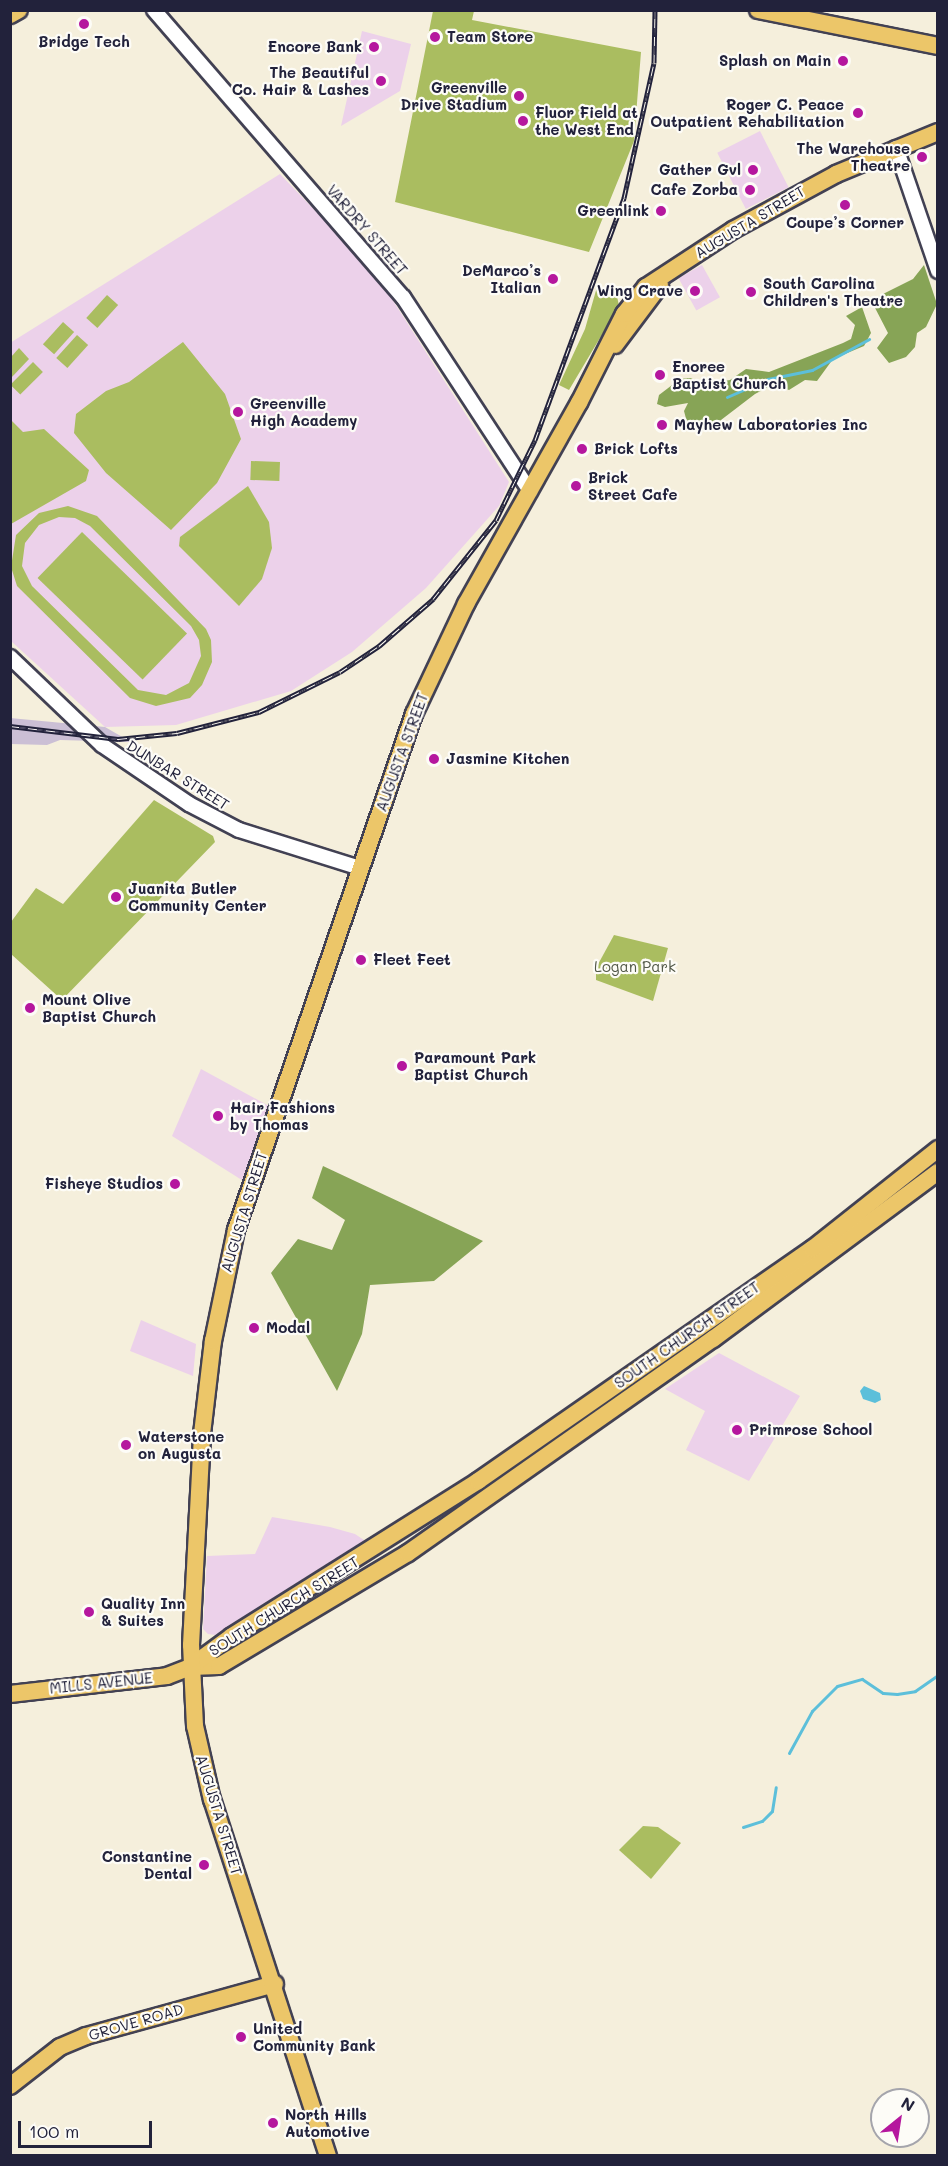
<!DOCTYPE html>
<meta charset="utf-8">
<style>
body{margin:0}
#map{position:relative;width:948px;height:2166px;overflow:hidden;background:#f5efdc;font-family:Mali,sans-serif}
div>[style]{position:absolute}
.built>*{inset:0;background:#ecd1ea;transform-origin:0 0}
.industrial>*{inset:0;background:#cbbfd5}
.green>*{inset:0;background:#aabd60;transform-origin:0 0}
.forest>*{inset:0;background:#87a456}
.water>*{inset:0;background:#5cbfda}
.stream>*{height:3px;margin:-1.5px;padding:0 1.5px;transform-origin:1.5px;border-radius:1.5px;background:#5cbfda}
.roads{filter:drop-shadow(2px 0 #424153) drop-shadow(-2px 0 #424153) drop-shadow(0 2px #424153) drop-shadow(0 -2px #424153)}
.minor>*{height:14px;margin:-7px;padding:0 7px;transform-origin:7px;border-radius:7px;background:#fff}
.major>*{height:16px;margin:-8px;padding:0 8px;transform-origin:8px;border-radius:8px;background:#ecc669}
.rail>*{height:5px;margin-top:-2.5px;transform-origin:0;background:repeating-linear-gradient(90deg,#fdfcf7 0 9px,#22223b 0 18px);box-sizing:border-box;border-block:2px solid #22223b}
.dots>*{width:16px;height:16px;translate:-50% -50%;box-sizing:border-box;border:3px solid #fdfcf7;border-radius:50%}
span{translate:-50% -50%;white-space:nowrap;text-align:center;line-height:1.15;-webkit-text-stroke:4.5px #fdfcf7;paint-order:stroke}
.poi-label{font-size:15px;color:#22223b;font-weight:700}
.left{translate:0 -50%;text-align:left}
.right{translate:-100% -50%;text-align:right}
.street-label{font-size:15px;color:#22223b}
.park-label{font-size:15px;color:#525848}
.frame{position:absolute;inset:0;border:12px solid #22223b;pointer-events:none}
.north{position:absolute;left:870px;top:2088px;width:60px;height:60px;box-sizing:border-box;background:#fdfcf7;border:2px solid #a5a5ac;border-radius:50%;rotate:30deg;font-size:16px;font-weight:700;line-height:24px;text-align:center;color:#22223b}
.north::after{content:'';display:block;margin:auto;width:21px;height:27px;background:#b5179e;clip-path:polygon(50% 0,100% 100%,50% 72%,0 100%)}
.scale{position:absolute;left:18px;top:2121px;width:134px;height:27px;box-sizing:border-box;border:3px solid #22223b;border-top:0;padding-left:8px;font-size:18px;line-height:21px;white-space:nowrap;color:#22223b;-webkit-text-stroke:4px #fdfcf7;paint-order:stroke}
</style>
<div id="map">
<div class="built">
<i style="clip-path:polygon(362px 31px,411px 44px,400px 91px,341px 126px)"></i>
<i style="left:760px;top:131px;width:63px;height:48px;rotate:63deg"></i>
<i style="clip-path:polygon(280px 174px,376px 274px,509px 482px,499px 506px,426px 588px,352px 652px,291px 691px,176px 725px,105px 727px,11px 641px,10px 343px)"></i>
<i style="left:702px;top:265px;width:37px;height:27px;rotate:61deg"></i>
<i style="clip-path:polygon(201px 1069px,269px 1106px,245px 1182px,172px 1136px)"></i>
<i style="clip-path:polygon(141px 1320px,196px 1344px,193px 1376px,130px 1351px)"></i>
<i style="clip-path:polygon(719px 1353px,800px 1396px,749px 1481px,686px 1450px,705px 1411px,665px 1389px)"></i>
<i style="clip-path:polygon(272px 1517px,330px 1527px,355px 1534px,370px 1544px,215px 1635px,208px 1634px,203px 1629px,207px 1556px,255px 1554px)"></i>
</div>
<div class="industrial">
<i style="clip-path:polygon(10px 718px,105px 727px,131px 742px,60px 740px,47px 745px,11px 744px)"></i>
</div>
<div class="green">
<i style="clip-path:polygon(433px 11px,474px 11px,472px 20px,641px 52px,634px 141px,589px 252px,395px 202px)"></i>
<i style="clip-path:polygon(597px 287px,617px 296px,619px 306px,569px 390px,559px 385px,585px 329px)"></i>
<i style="left:107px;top:295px;width:15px;height:31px;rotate:42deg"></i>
<i style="left:63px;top:322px;width:15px;height:30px;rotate:42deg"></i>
<i style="left:77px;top:335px;width:15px;height:31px;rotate:42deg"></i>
<i style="clip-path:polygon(183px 342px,225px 394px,241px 439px,217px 483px,171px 530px,106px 473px,74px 433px,76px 414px,106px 391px,129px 382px)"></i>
<i style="clip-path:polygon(19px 348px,29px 359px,11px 378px,11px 357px)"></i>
<i style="left:33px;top:362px;width:14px;height:32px;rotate:45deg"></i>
<i style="clip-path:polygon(11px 420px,23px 432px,44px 429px,89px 470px,86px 481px,11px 524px)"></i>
<i style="left:251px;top:461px;width:29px;height:19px;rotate:2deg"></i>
<i style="clip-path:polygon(248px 486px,269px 522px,272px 548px,262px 579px,239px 606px,179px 546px,180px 537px)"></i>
<i style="clip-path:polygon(evenodd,68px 506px,97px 516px,206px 629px,211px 640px,212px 662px,202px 685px,190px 698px,156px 706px,130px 698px,17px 586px,11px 567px,16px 535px,39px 513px,68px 506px,59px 517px,75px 518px,90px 526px,191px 626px,199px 640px,201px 656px,189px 683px,166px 695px,138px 690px,32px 586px,22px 566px,25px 543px,39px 525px,59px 517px)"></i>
<i style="left:82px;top:532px;width:146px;height:64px;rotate:44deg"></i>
<i style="clip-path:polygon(154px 800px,213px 836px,215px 842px,62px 1000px,11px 954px,11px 922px,36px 888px,63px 904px)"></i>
<i style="clip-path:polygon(614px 935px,668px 948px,653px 1001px,596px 980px,596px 968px)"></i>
<i style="clip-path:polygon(643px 1826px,658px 1827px,681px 1843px,651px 1879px,619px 1850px)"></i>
</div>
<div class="forest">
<i style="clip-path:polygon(924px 265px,937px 304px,926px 327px,917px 333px,915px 347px,906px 357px,889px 363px,877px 348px,888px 333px,873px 304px,877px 297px,913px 279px)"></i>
<i style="clip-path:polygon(862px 307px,871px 333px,864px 346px,833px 359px,817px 381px,805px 380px,789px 390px,774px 384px,755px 394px,721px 420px,713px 431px,689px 430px,684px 411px,688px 403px,665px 407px,657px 404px,659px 395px,680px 379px,690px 378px,708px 384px,730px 380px,746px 369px,769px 372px,843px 343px,851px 339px,855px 325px,846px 316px)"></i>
<i style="clip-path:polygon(323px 1166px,483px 1241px,434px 1281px,370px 1285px,362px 1334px,337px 1391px,271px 1273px,298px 1239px,332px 1250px,345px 1220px,312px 1198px)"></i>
</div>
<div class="water">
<i style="clip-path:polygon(864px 1386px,880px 1393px,881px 1400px,875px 1403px,863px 1399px,860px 1391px)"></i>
</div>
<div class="stream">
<i style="left:727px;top:397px;width:45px;rotate:-23.7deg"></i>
<i style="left:768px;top:379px;width:45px;rotate:-11.6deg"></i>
<i style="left:812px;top:370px;width:65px;rotate:-28.5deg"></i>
<i style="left:789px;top:1753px;width:48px;rotate:-61.3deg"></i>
<i style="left:812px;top:1711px;width:35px;rotate:-45deg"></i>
<i style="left:837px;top:1686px;width:26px;rotate:-16deg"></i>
<i style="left:862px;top:1679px;width:25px;rotate:34deg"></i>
<i style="left:883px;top:1693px;width:14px;rotate:4deg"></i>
<i style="left:897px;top:1694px;width:18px;rotate:-9deg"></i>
<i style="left:915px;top:1691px;width:28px;rotate:-35deg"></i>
<i style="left:743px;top:1827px;width:20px;rotate:-18deg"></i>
<i style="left:762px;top:1821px;width:14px;rotate:-45deg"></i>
<i style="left:772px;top:1811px;width:24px;rotate:-81deg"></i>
</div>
<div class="roads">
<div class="minor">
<i style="left:154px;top:10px;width:380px;rotate:49.1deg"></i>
<i style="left:403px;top:297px;width:232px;rotate:56.8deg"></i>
<i style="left:896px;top:148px;width:130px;rotate:71.1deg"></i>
<i style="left:10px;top:657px;width:127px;rotate:43.7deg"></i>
<i style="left:102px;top:745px;width:105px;rotate:34.1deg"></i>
<i style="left:189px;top:804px;width:56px;rotate:27.5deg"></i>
<i style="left:239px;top:830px;width:127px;rotate:17.4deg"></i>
</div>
<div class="major">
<i style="left:758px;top:10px;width:184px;rotate:11.3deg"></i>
<i style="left:10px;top:15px;width:10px;rotate:-29deg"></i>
<i style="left:615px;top:345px;width:75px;rotate:-53.1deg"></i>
<i style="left:190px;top:1667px;width:29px;rotate:-2deg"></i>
<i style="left:219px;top:1666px;width:220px;rotate:-30.9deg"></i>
<i style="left:408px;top:1553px;width:373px;rotate:-35.1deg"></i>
<i style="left:713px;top:1339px;width:280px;rotate:-36.6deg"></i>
<i style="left:10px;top:1694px;width:158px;rotate:-6.5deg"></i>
<i style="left:167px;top:1676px;width:25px;rotate:-21deg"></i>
<i style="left:190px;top:1667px;width:52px;rotate:-36.4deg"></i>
<i style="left:232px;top:1636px;width:291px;rotate:-32.2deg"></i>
<i style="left:478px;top:1481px;width:407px;rotate:-34.8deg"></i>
<i style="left:812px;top:1249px;width:161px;rotate:-38.4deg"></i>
<i style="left:10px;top:2086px;width:63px;rotate:-38deg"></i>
<i style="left:60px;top:2047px;width:28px;rotate:-23deg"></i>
<i style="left:86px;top:2036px;width:196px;rotate:-15.4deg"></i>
<i style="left:328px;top:2156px;width:374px;rotate:-108deg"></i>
<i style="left:212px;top:1800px;width:76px;rotate:-102.9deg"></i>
<i style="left:195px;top:1726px;width:81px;rotate:-92.8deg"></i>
<i style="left:191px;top:1645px;width:211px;rotate:-87deg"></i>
<i style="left:202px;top:1434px;width:94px;rotate:-83.3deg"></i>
<i style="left:213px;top:1341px;width:113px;rotate:-78.3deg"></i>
<i style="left:236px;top:1230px;width:546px;rotate:-70.97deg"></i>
<i style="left:414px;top:714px;width:122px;rotate:-64.7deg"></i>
<i style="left:466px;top:604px;width:231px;rotate:-60.7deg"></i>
<i style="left:579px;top:403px;width:100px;rotate:-63.2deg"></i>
<i style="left:624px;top:314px;width:35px;rotate:-51deg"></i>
<i style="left:646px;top:287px;width:104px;rotate:-33.2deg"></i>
<i style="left:733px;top:230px;width:117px;rotate:-28.5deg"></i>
<i style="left:836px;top:174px;width:110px;rotate:-22.4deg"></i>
</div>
</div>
<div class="rail">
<i style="left:10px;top:726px;width:109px;rotate:6.9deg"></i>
<i style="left:118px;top:739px;width:59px;rotate:-5.8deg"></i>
<i style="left:177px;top:733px;width:85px;rotate:-14.4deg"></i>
<i style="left:259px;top:712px;width:90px;rotate:-26.3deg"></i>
<i style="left:340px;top:672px;width:47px;rotate:-33.7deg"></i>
<i style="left:379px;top:646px;width:72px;rotate:-41deg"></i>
<i style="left:433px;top:599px;width:101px;rotate:-51.4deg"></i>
<i style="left:496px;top:520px;width:89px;rotate:-64deg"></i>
<i style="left:535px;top:440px;width:258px;rotate:-69.8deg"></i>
<i style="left:624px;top:198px;width:138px;rotate:-77.5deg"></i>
<i style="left:654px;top:63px;width:53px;rotate:-88.9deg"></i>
</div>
<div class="dots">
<i style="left:84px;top:24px;background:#b5179e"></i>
<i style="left:435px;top:37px;background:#b5179e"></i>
<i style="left:374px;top:47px;background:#b5179e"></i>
<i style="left:843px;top:61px;background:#b5179e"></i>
<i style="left:381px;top:81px;background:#b5179e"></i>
<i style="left:519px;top:96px;background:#b5179e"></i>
<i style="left:858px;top:113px;background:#b5179e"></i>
<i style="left:523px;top:121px;background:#b5179e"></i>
<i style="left:922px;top:157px;background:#b5179e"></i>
<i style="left:753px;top:170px;background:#b5179e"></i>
<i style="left:750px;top:190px;background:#b5179e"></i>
<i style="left:845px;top:205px;background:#b5179e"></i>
<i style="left:661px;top:211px;background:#b5179e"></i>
<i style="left:553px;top:279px;background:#b5179e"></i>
<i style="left:695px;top:291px;background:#b5179e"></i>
<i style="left:751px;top:292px;background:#b5179e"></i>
<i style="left:660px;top:375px;background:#b5179e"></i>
<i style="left:238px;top:412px;background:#b5179e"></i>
<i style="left:662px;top:425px;background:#b5179e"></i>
<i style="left:582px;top:449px;background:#b5179e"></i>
<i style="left:576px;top:486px;background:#b5179e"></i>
<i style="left:434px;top:759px;background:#b5179e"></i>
<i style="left:116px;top:897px;background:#b5179e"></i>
<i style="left:361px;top:960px;background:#b5179e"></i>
<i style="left:30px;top:1008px;background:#b5179e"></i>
<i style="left:402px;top:1066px;background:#b5179e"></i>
<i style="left:218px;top:1116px;background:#b5179e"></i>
<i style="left:175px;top:1184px;background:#b5179e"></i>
<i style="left:254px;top:1328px;background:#b5179e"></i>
<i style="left:737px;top:1430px;background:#b5179e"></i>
<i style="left:126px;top:1445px;background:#b5179e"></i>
<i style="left:89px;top:1612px;background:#b5179e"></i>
<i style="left:204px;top:1865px;background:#b5179e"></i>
<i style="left:241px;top:2037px;background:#b5179e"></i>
<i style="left:273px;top:2123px;background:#b5179e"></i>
</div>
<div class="poi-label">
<span class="left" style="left:447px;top:37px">Team Store</span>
<span style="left:84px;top:42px">Bridge Tech</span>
<span class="right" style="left:362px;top:47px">Encore Bank</span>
<span class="right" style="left:831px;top:61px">Splash on Main</span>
<span class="right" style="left:369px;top:81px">The Beautiful<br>Co. Hair &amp; Lashes</span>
<span class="right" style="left:507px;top:96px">Greenville<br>Drive Stadium</span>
<span class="right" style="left:844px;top:113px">Roger C. Peace<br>Outpatient Rehabilitation</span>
<span class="left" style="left:535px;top:121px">Fluor Field at<br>the West End</span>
<span class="right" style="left:910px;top:157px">The Warehouse<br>Theatre</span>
<span class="right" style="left:741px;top:170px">Gather Gvl</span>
<span class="right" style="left:738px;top:190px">Cafe Zorba</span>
<span class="right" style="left:649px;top:211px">Greenlink</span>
<span style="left:845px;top:223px">Coupe’s Corner</span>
<span class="right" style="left:541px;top:279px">DeMarco’s<br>Italian</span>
<span class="left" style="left:763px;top:292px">South Carolina<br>Children's Theatre</span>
<span class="right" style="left:683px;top:291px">Wing Crave</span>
<span class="left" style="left:672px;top:375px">Enoree<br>Baptist Church</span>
<span class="left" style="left:250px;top:412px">Greenville<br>High Academy</span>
<span class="left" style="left:674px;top:425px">Mayhew Laboratories Inc</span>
<span class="left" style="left:594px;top:449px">Brick Lofts</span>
<span class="left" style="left:588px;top:486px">Brick<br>Street Cafe</span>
<span class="left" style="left:446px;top:759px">Jasmine Kitchen</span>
<span class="left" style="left:128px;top:897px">Juanita Butler<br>Community Center</span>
<span class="left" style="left:373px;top:960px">Fleet Feet</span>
<span class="left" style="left:42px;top:1008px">Mount Olive<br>Baptist Church</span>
<span class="left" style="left:414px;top:1066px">Paramount Park<br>Baptist Church</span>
<span class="left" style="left:230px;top:1116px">Hair Fashions<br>by Thomas</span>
<span class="right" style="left:163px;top:1184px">Fisheye Studios</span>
<span class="left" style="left:266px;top:1328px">Modal</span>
<span class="left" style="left:749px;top:1430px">Primrose School</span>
<span class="left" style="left:138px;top:1445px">Waterstone<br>on Augusta</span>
<span class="left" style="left:101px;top:1612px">Quality Inn<br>&amp; Suites</span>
<span class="right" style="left:192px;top:1865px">Constantine<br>Dental</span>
<span class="left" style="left:253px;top:2037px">United<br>Community Bank</span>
<span class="left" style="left:285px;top:2123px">North Hills<br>Automotive</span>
</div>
<div class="street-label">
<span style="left:750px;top:222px;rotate:-31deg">AUGUSTA STREET</span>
<span style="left:367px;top:230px;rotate:49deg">VARDRY STREET</span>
<span style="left:402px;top:752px;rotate:-70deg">AUGUSTA STREET</span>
<span style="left:178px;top:775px;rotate:32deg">DUNBAR STREET</span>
<span style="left:244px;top:1212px;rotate:-73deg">AUGUSTA STREET</span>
<span style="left:687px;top:1335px;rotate:-35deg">SOUTH CHURCH STREET</span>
<span style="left:284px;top:1606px;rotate:-32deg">SOUTH CHURCH STREET</span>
<span style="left:101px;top:1683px;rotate:-6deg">MILLS AVENUE</span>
<span style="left:219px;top:1815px;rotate:73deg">AUGUSTA STREET</span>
<span style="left:136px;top:2022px;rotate:-16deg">GROVE ROAD</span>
</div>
<div class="park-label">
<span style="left:635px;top:967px">Logan Park</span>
</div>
<div class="frame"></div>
<div class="north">N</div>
<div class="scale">100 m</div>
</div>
